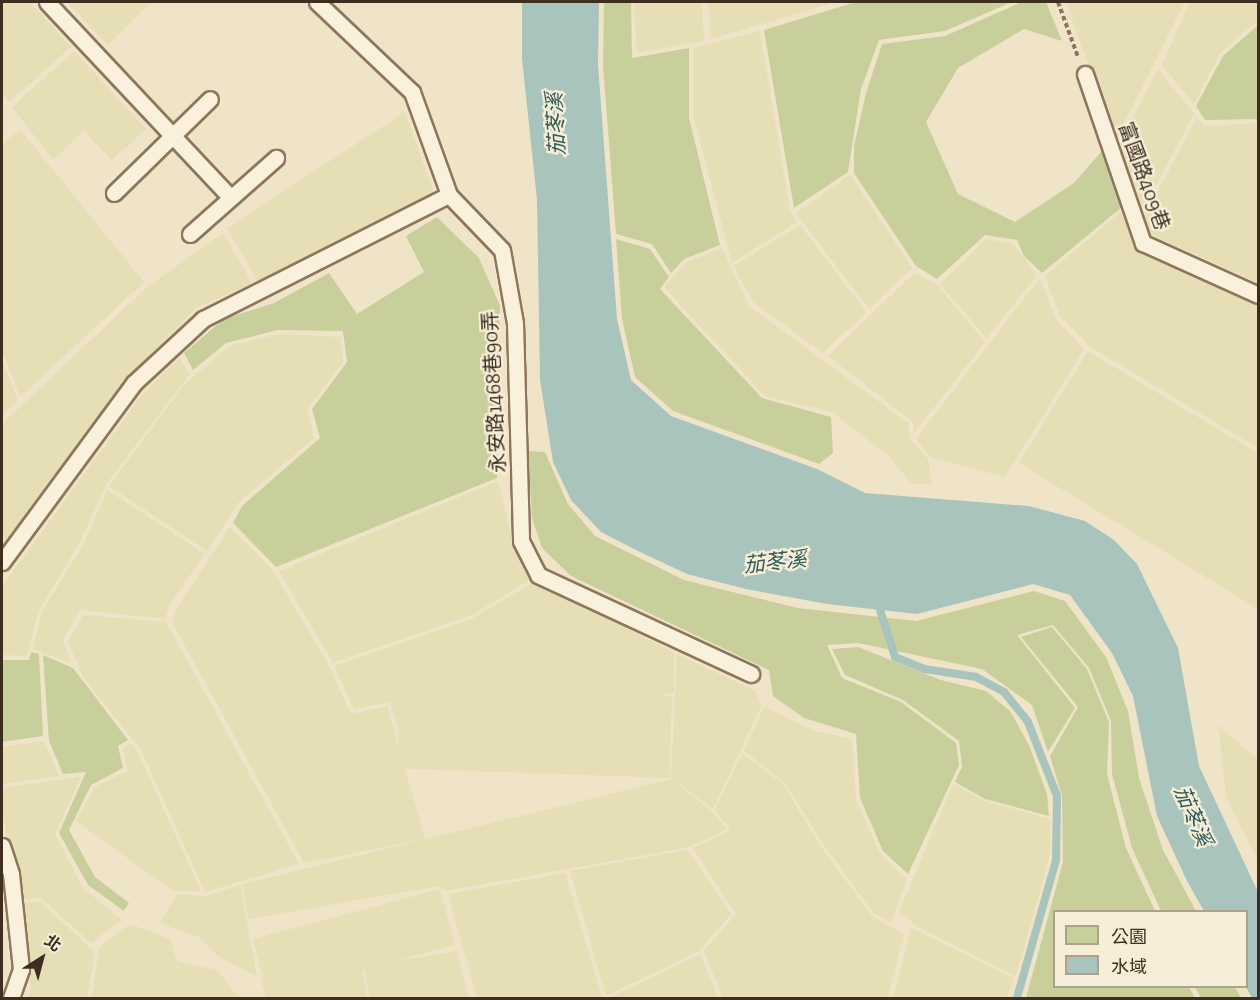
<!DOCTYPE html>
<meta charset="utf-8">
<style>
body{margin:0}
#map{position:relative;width:1260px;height:1000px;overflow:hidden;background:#f0e4c8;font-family:"Zilla Slab","Noto Sans TC",serif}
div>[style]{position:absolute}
.farmland>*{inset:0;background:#e6deb5;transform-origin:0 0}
.green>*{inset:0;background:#c9cf9b}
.water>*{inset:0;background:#a9c4bc}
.stream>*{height:8px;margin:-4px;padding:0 4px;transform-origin:4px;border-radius:4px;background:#a9c4bc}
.path>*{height:4px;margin-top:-2px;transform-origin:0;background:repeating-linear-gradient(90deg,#8d765c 0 4.5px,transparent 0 7.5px)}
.roads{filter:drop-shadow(2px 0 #8d765c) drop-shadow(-2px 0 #8d765c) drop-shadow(0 2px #8d765c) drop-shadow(0 -2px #8d765c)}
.service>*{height:15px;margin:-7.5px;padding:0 7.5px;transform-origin:7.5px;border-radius:7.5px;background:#faf1dc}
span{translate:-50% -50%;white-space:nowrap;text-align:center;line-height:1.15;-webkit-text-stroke:4.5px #f7eed8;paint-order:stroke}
.street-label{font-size:20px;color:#3d2e20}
.water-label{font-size:21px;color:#2f5d5a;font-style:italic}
.frame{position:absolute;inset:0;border:3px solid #3d2e20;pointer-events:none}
.legend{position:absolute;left:1053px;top:910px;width:195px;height:78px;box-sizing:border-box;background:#f7eed8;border:2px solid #ada18e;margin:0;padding:8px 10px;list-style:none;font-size:18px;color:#3d2e20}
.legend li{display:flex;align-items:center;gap:12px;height:30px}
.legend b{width:30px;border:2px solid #ada18e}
.north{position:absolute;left:12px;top:928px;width:60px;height:60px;-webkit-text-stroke:4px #f7eed8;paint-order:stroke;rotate:36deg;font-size:16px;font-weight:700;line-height:24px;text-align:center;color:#3d2e20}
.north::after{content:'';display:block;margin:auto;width:21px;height:27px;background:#3d2e20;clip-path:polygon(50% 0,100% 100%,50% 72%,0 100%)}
</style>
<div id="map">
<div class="farmland">
<i style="clip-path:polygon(2px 2px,30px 2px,71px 47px,9px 102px,2px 93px)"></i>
<i style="clip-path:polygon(67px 2px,151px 2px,108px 45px)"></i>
<i style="clip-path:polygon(634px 2px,702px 2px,704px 41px,637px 53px)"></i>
<i style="clip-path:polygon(708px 2px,836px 2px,711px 39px)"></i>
<i style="clip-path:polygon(1066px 2px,1185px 2px,1115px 141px)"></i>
<i style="clip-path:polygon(1190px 2px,1258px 2px,1258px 20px,1220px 53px,1194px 104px,1162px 65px)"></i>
<i style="clip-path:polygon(760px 31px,790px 211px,797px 222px,732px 263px,694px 118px,694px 48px)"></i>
<i style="clip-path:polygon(74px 51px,146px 129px,112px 160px,84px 131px,53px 160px,12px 107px)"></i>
<i style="clip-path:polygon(1158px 69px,1194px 114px,1141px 213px,1119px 146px)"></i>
<i style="clip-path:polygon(405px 112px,435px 196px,258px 282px,227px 228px)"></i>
<i style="clip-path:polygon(1197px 118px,1204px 126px,1258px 123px,1258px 283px,1151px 234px,1144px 217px)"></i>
<i style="clip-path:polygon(20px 129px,144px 282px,20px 397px,2px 351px,2px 144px)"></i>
<i style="clip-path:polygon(850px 175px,912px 268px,869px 309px,796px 213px)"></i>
<i style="clip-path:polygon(1123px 210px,1137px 250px,1258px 304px,1258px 448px,1089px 346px,1060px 316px,1045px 276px)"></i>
<i style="clip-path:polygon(800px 225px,866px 312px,823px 353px,753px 302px,733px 266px)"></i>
<i style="clip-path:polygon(223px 233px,252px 283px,195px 309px,127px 379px,2px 546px,2px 424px,147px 287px)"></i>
<i style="clip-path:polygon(986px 239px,1013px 244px,1037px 275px,987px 338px,940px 284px)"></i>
<i style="clip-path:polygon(722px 248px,749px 306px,908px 423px,910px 439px,928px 459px,932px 485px,911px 483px,888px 456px,832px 412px,765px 396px,664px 287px,687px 262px)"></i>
<i style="clip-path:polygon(914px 273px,936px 284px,985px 342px,914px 433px,913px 422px,828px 356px)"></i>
<i style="clip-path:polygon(1040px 278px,1056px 320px,1084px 349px,1005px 477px,932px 458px,916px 439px)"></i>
<i style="clip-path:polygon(280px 334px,341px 337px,343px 362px,307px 409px,314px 438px,238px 503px,207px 551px,109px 486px,183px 386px,229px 346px)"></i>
<i style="clip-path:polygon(1088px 351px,1258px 453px,1258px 609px,1019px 463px)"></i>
<i style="clip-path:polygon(180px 358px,189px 375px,107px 483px,79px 544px,39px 610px,27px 656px,2px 655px,2px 586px,144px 392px)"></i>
<i style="clip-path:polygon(2px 360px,18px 400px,2px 415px)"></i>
<i style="clip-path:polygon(498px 481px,515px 551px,533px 578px,472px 615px,333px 663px,279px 571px)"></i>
<i style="clip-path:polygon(107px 490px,205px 554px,170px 604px,165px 619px,80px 610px,63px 640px,71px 663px,33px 649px,42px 611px,84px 544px)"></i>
<i style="clip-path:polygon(230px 527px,272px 569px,327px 662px,351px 714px,387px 706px,425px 839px,304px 863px,172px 622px,176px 609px)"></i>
<i style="clip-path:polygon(536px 581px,674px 653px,674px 692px,408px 756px,390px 702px,354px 709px,334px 666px,471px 619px)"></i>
<i style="clip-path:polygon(83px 615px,166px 622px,299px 864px,205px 892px,141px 750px,83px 677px,68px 641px)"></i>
<i style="clip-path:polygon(677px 654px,756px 691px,761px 706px,713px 809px,671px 778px)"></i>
<i style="left:672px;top:696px;width:82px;height:272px;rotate:92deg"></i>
<i style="clip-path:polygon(764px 707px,812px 730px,852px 739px,856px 800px,880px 854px,907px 879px,891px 922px,874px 914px,824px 845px,785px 783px,744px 751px)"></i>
<i style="clip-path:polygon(1218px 725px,1258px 760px,1258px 861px,1226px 798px)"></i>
<i style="clip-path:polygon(44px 741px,59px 776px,2px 784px,2px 747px)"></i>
<i style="clip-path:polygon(131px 744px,138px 753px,201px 891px,173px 891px,76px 821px,95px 787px,128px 771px,123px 748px)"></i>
<i style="clip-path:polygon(742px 753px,783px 784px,821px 847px,872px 916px,904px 934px,888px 998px,723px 998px,704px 951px,736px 914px,693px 848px,731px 830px,715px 810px)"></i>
<i style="clip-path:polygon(81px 777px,55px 834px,83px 888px,122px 920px,91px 943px,41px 898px,21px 899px,2px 812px,2px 788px)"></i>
<i style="clip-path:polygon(671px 779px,712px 811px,727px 829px,689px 847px,446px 891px,440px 886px,248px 919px,243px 884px)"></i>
<i style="clip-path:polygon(953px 784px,984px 801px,1050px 819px,1050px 855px,1016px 976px,918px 927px,899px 912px)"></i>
<i style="clip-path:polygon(688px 850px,731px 914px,699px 951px,606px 996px,570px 871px)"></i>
<i style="clip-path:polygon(565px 873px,602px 998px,477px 998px,448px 894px)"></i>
<i style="clip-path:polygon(240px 885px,257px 976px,222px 959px,199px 937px,159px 923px,177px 894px,205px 896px)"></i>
<i style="left:440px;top:889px;width:58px;height:194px;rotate:75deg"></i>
<i style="clip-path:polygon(40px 902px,95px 952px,87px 998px,27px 998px,31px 990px,21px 903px)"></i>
<i style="clip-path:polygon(130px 924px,170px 939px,177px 961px,217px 970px,239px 998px,92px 998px,99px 947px)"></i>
<i style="clip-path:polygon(911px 928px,1014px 978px,1007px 998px,893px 998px)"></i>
<i style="clip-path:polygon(457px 951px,469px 998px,370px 998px,364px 966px)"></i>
<i style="clip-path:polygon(700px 954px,718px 998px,609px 998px)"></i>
<i style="clip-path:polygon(361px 964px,367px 998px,266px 998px,261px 980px)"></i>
</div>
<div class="green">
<i style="clip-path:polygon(604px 2px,631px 2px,632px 58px,689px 48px,689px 118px,720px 245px,684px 259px,671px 273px,652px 244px,616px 234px,603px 66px)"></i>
<i style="clip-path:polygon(856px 2px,1012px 2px,945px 31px,879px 40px,861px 89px,848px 172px,794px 208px,764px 30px)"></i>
<i style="clip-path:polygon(1022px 2px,1046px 2px,1062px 41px,1024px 29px,958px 68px,926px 122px,958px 194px,1015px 222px,1074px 183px,1102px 151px,1122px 207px,1042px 273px,1024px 256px,1017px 240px,985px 235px,937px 279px,916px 266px,854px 173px,854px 146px,866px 93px,882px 44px,945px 36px)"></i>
<i style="clip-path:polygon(1258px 25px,1258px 119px,1205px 120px,1196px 106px,1223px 56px)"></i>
<i style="clip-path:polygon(437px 217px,479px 258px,500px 306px,497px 478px,276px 567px,233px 523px,242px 506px,320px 438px,312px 409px,347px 362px,343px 331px,278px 330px,226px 343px,193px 370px,184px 353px,224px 319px,274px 303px,329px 273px,357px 314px,424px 272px,406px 236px)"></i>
<i style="clip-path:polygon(616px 239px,650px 249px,669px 277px,660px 289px,762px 398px,831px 417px,833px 453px,819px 464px,673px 411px,635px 377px,622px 319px)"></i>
<i style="clip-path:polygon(528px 451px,545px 452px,568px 504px,595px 536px,684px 580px,798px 608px,916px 621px,1034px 591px,1065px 601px,1106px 657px,1128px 711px,1139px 778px,1163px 850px,1196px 911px,1161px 911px,1132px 848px,1112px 774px,1111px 721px,1089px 668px,1053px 625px,1017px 635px,1075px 708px,1048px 752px,1032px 705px,982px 669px,858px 643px,827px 645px,842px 678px,901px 702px,956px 743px,959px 765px,908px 874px,883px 851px,860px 798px,856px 734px,804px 718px,773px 696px,769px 670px,571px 576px,542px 548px,532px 518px)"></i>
<i style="clip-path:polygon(1052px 627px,1087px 669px,1109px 722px,1107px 774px,1126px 848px,1155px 911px,1054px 912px,1054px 986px,1189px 987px,1195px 998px,1026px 998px,1063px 862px,1062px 796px,1050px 756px,1078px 707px,1021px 637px)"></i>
<i style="clip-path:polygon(858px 647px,941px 680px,986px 691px,1010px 711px,1029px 745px,1047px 794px,1049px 816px,985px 799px,955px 782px,962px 767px,959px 741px,903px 700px,845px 675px,832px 649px)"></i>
<i style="clip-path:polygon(31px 652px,39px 654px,43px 736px,2px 742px,2px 660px,29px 660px)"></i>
<i style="clip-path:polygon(43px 655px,73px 668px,128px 740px,118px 746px,123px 768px,91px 785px,69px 830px,95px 877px,129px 903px,124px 911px,88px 885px,59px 833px,86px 772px,63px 774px,49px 741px)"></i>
<i style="clip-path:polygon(1195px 987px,1235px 987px,1241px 998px,1201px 998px)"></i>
</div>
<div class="water">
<i style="clip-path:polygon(522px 2px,599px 2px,598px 64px,617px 319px,631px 380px,671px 416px,817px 469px,865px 493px,1029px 506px,1085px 521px,1114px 540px,1137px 564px,1178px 648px,1199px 766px,1258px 892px,1258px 998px,1252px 998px,1246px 987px,1246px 912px,1204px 911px,1187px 881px,1157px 816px,1133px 696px,1112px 653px,1070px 595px,1033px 584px,917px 614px,827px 604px,746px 589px,687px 574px,640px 552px,601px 532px,571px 500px,553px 462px,540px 380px,537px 200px,522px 59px)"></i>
</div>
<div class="stream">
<i style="left:880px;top:610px;width:49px;rotate:72.3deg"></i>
<i style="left:895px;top:657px;width:32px;rotate:22deg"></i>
<i style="left:925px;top:669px;width:52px;rotate:8.9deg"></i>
<i style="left:976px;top:677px;width:32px;rotate:28deg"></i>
<i style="left:1004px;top:692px;width:38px;rotate:51deg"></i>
<i style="left:1028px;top:722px;width:79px;rotate:68.6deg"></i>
<i style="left:1057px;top:796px;width:64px;rotate:90.9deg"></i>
<i style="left:1056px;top:860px;width:143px;rotate:105.8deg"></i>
</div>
<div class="path">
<i style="left:1058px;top:2px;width:59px;rotate:70deg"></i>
</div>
<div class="roads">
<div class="service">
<i style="left:47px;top:2px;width:267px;rotate:46.8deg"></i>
<i style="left:317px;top:2px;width:131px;rotate:43.5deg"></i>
<i style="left:412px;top:92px;width:109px;rotate:70.2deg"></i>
<i style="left:449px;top:195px;width:76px;rotate:46.1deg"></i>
<i style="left:502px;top:250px;width:74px;rotate:79.9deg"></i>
<i style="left:515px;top:323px;width:218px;rotate:88.4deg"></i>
<i style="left:521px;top:541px;width:38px;rotate:63deg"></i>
<i style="left:538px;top:575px;width:235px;rotate:24.9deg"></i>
<i style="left:1085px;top:74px;width:179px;rotate:71.1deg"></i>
<i style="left:1143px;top:243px;width:126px;rotate:24.3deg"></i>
<i style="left:114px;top:193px;width:134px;rotate:-44.4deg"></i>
<i style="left:190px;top:234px;width:115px;rotate:-41.5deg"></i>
<i style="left:2px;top:562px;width:222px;rotate:-53.6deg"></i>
<i style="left:134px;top:383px;width:94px;rotate:-42.8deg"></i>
<i style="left:203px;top:319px;width:275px;rotate:-26.8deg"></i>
<i style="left:2px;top:846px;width:29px;rotate:72deg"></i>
<i style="left:11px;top:874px;width:96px;rotate:84deg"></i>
<i style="left:21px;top:969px;width:31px;rotate:109deg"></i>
</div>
</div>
<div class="street-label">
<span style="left:1144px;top:176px;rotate:70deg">富國路409巷</span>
<span style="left:494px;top:392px;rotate:-93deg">永安路1468巷90弄</span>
</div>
<div class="water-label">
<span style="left:556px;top:124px;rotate:-93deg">茄苳溪</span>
<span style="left:775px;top:562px;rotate:-6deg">茄苳溪</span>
<span style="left:1193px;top:816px;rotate:67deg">茄苳溪</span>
</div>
<div class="frame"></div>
<ul class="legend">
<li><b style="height:16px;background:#c9cf9b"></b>公園</li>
<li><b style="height:16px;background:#a9c4bc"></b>水域</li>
</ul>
<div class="north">北</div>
</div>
